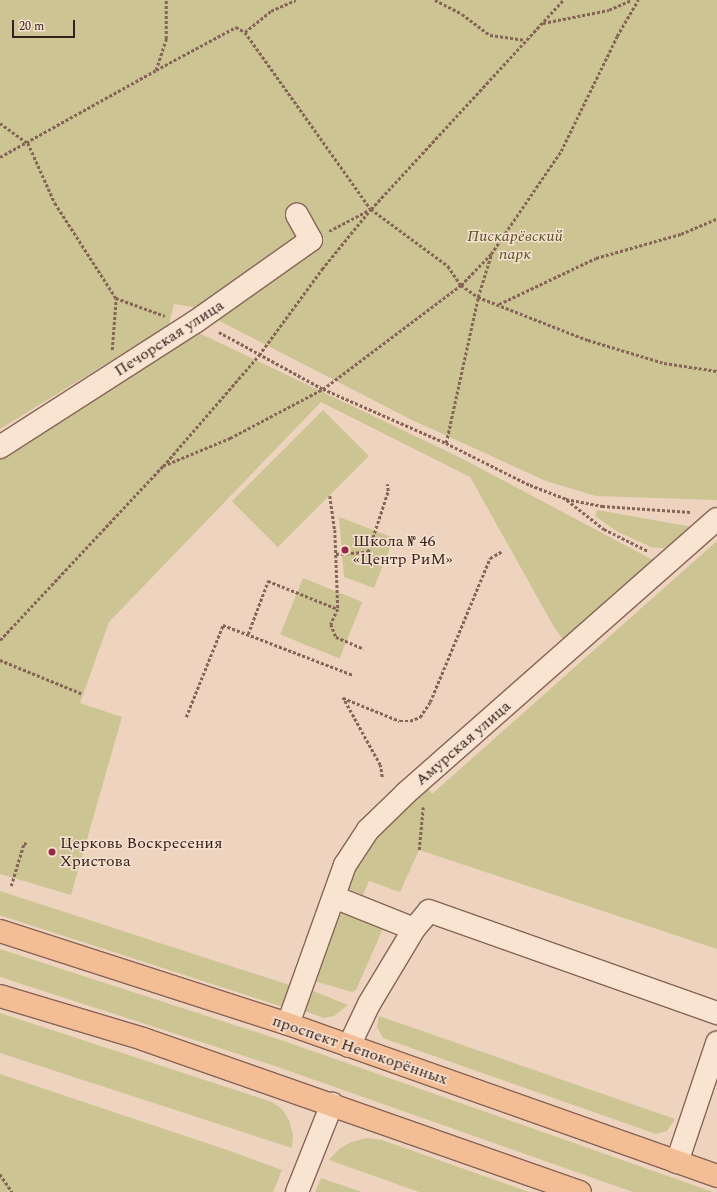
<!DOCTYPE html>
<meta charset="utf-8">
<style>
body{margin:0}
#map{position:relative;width:717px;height:1192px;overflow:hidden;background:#eed4bf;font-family:Spectral,serif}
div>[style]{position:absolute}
.green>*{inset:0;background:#ccc493;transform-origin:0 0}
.path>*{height:2.5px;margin-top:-1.25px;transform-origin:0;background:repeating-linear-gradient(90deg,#876457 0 3px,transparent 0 5px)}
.roads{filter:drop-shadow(1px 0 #876457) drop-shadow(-1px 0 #876457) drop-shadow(0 1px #876457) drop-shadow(0 -1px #876457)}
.minor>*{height:22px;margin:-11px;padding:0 11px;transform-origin:11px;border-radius:11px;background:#f9e4d2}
.major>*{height:22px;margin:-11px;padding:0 11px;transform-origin:11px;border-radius:11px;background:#f3be96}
.dots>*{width:11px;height:11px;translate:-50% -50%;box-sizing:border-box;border:2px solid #f6e0cf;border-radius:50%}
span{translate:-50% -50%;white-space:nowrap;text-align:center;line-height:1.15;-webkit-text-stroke:3px #f6e0cf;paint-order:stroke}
.park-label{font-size:16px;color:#535322;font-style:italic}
.street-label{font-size:16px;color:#36221c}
.poi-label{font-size:16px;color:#36221c}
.left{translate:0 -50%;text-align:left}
.scale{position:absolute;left:12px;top:20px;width:63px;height:18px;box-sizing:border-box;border:2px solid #36221c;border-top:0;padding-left:5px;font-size:12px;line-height:14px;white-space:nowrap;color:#36221c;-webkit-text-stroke:3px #f6e0cf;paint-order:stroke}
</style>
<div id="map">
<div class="green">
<i style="clip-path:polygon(0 0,717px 0,717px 500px,596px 496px,546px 481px,412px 420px,192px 307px,174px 304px,169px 325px,0 429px)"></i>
<i style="clip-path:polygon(199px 333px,457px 456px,653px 560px,565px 642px,554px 627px,470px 477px,321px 402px,109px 622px,80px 703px,122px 717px,71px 895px,0 874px,0 458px)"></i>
<i style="left:323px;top:410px;width:65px;height:129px;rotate:45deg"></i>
<i style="clip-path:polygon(597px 510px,698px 528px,671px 549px,651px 547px,618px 532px,595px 516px)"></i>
<i style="clip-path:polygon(339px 517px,394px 538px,374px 588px,344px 577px)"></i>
<i style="clip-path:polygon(717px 541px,717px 949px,419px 850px,400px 892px,369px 881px,363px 895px,347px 888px,373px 835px,427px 786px,432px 794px)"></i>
<i style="left:303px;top:578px;width:64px;height:61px;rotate:22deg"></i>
<i style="left:0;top:891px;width:309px;height:23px;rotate:18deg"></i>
<i style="clip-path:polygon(338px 906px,384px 926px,356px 990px,352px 992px,314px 981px)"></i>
<i style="clip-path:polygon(0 949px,281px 1040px,713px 1192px,633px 1192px,275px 1066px,0 977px)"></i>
<i style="clip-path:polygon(311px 990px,348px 1005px,334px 1016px,324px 1018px,304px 1011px)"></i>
<i style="clip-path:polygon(0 1013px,272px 1102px,282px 1109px,289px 1120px,293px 1135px,292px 1148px,0 1053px)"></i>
<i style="clip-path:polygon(379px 1016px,675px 1119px,667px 1131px,656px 1134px,383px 1038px,377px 1027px)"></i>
<i style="clip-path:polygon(0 1074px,230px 1151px,282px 1170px,273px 1192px,0 1192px)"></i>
<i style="clip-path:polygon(367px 1138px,382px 1140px,529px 1192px,419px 1192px,329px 1160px,339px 1149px,351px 1142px)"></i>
<i style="clip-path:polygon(321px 1178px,362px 1192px,315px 1192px)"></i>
</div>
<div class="path">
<i style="left:435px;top:0;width:30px;rotate:27deg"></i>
<i style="left:462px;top:14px;width:35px;rotate:37deg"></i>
<i style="left:490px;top:35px;width:34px;rotate:8deg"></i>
<i style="left:543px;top:23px;width:67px;rotate:-11.1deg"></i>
<i style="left:609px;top:10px;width:24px;rotate:-24deg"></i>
<i style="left:245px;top:32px;width:217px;rotate:54.6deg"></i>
<i style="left:371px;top:209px;width:96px;rotate:36.5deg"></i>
<i style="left:448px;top:266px;width:23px;rotate:56deg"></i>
<i style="left:461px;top:285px;width:21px;rotate:35deg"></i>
<i style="left:478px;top:297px;width:118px;rotate:21.4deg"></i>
<i style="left:588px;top:340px;width:79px;rotate:16.8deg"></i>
<i style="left:664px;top:363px;width:54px;rotate:8.6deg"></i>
<i style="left:156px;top:70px;width:91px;rotate:-28.3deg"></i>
<i style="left:236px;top:27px;width:10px;rotate:29deg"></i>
<i style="left:245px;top:32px;width:33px;rotate:-39deg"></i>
<i style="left:271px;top:11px;width:27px;rotate:-24deg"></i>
<i style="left:0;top:123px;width:34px;rotate:36deg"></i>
<i style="left:28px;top:143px;width:66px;rotate:65.8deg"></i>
<i style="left:55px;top:203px;width:113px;rotate:57.3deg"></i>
<i style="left:116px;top:298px;width:52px;rotate:20.2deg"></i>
<i style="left:0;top:157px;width:179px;rotate:-29.1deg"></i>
<i style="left:156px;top:70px;width:33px;rotate:-72deg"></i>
<i style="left:166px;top:39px;width:39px;rotate:-90deg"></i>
<i style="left:329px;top:231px;width:45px;rotate:-27.7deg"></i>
<i style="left:499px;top:304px;width:107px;rotate:-25.4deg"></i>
<i style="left:596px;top:258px;width:88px;rotate:-15.8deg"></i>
<i style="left:681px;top:234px;width:39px;rotate:-23deg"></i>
<i style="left:219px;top:332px;width:119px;rotate:28.7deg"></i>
<i style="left:323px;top:389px;width:134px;rotate:23.7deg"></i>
<i style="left:446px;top:443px;width:94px;rotate:26.6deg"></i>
<i style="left:530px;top:485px;width:39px;rotate:21deg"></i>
<i style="left:566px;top:499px;width:37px;rotate:11deg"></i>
<i style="left:602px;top:506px;width:89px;rotate:3.9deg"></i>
<i style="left:112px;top:350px;width:52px;rotate:-85.6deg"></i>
<i style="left:446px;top:443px;width:149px;rotate:-77.6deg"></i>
<i style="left:478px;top:297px;width:44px;rotate:-72.8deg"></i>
<i style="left:163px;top:466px;width:73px;rotate:-22.7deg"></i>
<i style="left:230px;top:438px;width:105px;rotate:-27.8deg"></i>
<i style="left:323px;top:389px;width:173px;rotate:-37deg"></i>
<i style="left:461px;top:285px;width:43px;rotate:-45.9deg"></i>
<i style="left:491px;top:254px;width:125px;rotate:-55.8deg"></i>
<i style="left:561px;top:151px;width:128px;rotate:-64deg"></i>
<i style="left:617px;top:36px;width:42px;rotate:-59.7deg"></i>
<i style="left:330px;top:496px;width:34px;rotate:82deg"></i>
<i style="left:335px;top:530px;width:79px;rotate:87.8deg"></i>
<i style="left:338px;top:609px;width:17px;rotate:115deg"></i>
<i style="left:331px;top:624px;width:14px;rotate:69deg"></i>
<i style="left:336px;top:637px;width:30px;rotate:23deg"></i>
<i style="left:567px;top:500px;width:47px;rotate:38.1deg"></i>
<i style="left:604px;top:529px;width:49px;rotate:26.6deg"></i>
<i style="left:336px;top:554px;width:32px;rotate:-4deg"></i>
<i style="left:368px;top:552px;width:64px;rotate:-71.8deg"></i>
<i style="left:388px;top:491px;width:7px;rotate:-98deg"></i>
<i style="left:248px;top:634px;width:57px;rotate:-69.3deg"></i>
<i style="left:268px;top:581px;width:75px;rotate:21.8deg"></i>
<i style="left:0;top:640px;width:238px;rotate:-46.9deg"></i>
<i style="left:163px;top:466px;width:147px;rotate:-49.1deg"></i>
<i style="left:259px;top:355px;width:107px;rotate:-53.8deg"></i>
<i style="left:322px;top:269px;width:77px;rotate:-50.8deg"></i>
<i style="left:371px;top:209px;width:284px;rotate:-47.4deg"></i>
<i style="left:0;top:660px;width:90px;rotate:22.3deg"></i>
<i style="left:186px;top:717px;width:99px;rotate:-68.1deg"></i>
<i style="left:223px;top:625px;width:139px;rotate:21deg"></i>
<i style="left:382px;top:777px;width:12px;rotate:-99deg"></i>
<i style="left:380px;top:765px;width:77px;rotate:-118.9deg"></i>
<i style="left:343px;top:698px;width:61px;rotate:22deg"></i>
<i style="left:400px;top:721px;width:10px"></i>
<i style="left:410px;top:721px;width:11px;rotate:-22deg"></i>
<i style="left:420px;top:717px;width:18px;rotate:-56deg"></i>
<i style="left:430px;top:702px;width:156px;rotate:-67.4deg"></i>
<i style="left:490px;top:558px;width:13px;rotate:-29deg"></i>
<i style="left:419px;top:850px;width:43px;rotate:-84.7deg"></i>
<i style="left:11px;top:886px;width:45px;rotate:-73.2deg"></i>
<i style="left:24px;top:843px;width:3px;rotate:18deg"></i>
<i style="left:0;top:1174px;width:22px;rotate:56deg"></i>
</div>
<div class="roads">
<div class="minor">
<i style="left:0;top:447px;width:232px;rotate:-32.7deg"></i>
<i style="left:195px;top:322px;width:142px;rotate:-35.3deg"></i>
<i style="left:311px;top:240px;width:29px;rotate:-119deg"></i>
<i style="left:334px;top:897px;width:86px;rotate:21.8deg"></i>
<i style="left:288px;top:1024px;width:169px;rotate:-70.3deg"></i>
<i style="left:345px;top:865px;width:42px;rotate:-56.7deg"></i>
<i style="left:368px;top:830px;width:53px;rotate:-44.2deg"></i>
<i style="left:406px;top:793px;width:414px;rotate:-41.4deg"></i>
<i style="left:349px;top:1046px;width:47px;rotate:-64.5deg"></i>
<i style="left:369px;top:1004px;width:87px;rotate:-59deg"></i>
<i style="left:414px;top:929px;width:23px;rotate:-50deg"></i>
<i style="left:429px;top:911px;width:306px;rotate:19.5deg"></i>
<i style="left:677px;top:1162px;width:126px;rotate:-71.4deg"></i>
<i style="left:297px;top:1192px;width:95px;rotate:-68.3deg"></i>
</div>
<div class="major">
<i style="left:0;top:931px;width:303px;rotate:17.9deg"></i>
<i style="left:288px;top:1024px;width:455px;rotate:19.5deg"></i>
<i style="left:0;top:996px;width:149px;rotate:16.7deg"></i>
<i style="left:143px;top:1039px;width:463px;rotate:19.3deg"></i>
</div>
</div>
<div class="dots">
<i style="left:345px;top:550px;background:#972745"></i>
<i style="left:52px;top:852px;background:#972745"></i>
</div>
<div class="park-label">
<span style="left:515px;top:245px">Пискарёвский<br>парк</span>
</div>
<div class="street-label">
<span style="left:169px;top:338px;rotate:-33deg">Печорская улица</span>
<span style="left:463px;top:743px;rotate:-41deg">Амурская улица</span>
<span style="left:360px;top:1050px;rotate:19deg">проспект Непокорённых</span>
</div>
<div class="poi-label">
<span class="left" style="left:353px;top:550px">Школа № 46<br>«Центр РиМ»</span>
<span class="left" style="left:60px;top:852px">Церковь Воскресения<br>Христова</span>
</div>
<div class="scale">20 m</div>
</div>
